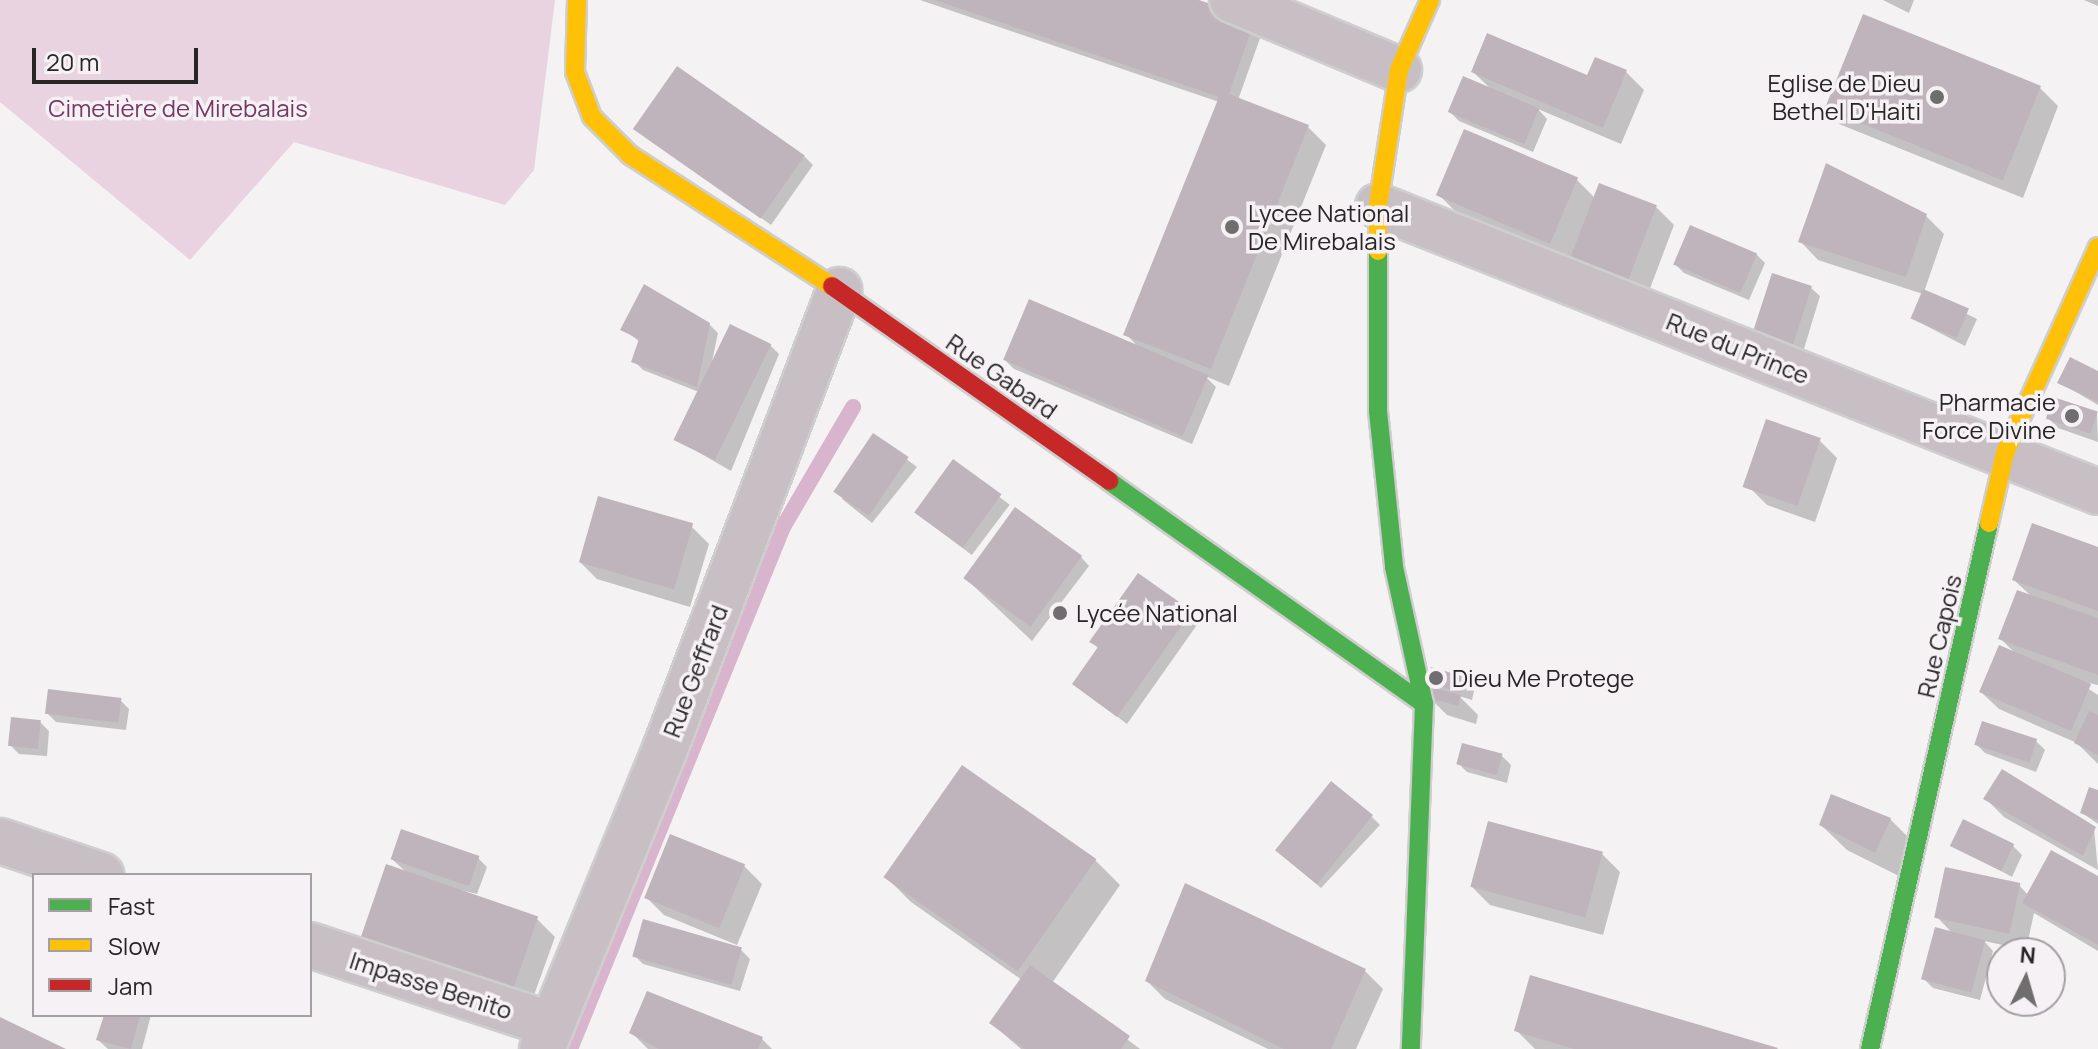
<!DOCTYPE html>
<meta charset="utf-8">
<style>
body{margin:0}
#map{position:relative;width:2098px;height:1049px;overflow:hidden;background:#f5f2f4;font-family:Manrope,sans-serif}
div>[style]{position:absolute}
.green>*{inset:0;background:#e9d3e1}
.shadow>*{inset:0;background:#0003;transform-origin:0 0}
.stream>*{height:16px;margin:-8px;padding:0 8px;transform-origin:8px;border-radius:8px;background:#d8b5cc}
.building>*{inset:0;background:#bfb4bb;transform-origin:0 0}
.roads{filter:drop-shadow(2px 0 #cfcecf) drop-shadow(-2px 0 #cfcecf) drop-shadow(0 2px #cfcecf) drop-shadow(0 -2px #cfcecf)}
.street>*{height:44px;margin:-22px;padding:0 22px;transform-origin:22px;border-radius:22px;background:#c7bfc4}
.fast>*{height:18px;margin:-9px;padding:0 9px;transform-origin:9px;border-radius:9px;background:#4caf50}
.slow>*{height:18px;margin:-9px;padding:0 9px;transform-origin:9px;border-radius:9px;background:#ffc107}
.jam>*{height:18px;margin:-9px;padding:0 9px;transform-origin:9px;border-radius:9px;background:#c62828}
.dots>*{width:22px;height:22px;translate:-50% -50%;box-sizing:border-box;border:4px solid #f6f1f4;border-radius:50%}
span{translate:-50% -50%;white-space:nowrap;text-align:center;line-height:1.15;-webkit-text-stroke:7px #f6f1f4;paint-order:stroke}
.poi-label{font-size:24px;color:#272526}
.right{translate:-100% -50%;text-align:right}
.left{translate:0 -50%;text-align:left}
.park-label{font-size:24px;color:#753863}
.street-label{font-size:24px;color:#272526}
.legend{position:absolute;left:32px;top:873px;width:280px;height:144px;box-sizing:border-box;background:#f6f1f4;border:2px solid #a39fa2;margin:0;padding:10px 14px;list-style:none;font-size:24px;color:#272526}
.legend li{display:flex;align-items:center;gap:16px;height:40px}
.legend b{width:40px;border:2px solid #a39fa2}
.north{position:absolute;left:1986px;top:937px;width:80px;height:80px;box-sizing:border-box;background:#f6f1f4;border:2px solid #a39fa2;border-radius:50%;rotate:5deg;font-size:22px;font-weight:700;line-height:32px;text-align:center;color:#272526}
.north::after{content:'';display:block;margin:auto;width:28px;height:36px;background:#6f6d6e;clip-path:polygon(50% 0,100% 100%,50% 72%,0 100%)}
.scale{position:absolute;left:32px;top:48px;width:166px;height:36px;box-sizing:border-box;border:4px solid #272526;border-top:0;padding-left:10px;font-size:24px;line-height:28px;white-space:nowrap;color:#272526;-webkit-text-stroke:6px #f6f1f4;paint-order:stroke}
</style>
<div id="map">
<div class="green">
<i style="clip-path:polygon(0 0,555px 0,534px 170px,505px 205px,294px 142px,190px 260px,0 102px)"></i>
</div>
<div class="shadow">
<i style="clip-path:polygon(920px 0,1193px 0,1263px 30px,1238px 100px,1308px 127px,1326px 145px,1229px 386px,1205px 376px,1216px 387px,1192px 444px,1014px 369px,1005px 360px,1140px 349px,1126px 334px,1219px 102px)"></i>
<i style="clip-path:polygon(1883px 0,1914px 0,1909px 13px)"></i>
<i style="clip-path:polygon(2084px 0,2098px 0,2098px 6px)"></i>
<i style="clip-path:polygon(1473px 72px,1588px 78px,1626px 72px,1644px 90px,1621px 144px,1538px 109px,1547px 119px,1533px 152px,1459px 121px,1450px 112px,1492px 90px)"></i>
<i style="clip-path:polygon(2040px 88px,2058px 106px,2023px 198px,1839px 124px,1821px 106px)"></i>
<i style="clip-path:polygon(636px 129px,804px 156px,813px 165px,771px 225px)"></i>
<i style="clip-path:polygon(1577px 180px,1595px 198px,1656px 207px,1674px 225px,1646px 299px,1590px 277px,1570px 257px,1456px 212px,1438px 194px)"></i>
<i style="clip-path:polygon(1926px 216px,1944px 234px,1924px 292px,1977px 319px,1965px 346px,1913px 319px,1923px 294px,1818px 260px,1801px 242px)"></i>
<i style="clip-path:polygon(1756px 254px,1765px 263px,1749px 300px,1684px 273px,1675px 264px)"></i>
<i style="clip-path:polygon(1811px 288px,1820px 296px,1800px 362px,1761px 351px)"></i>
<i style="clip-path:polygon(709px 324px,718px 333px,709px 376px,770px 345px,779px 354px,731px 471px,684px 444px,704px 394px,643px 370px,634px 361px,640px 342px,623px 329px)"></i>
<i style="clip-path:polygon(2098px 373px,2098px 405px,2059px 382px)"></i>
<i style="clip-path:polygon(2097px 414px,2098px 442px,2058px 428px,2049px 419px)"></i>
<i style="clip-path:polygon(874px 435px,917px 467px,872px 523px,842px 499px)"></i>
<i style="clip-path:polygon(1819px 440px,1837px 458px,1815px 522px,1767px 505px,1749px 487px)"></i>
<i style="left:953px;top:462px;width:71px;height:63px;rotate:37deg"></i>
<i style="clip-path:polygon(691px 526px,709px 544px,690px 607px,597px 579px,579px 561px)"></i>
<i style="clip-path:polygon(2098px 549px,2098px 685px,2075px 680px,2098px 695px,2098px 764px,2077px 743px,1999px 709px,1981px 692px,2016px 654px,2001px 639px,2032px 597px,2014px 580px)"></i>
<i style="clip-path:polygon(1081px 557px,1089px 566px,1032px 641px,964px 577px)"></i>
<i style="clip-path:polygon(1190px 613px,1199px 622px,1127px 724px,1074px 684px,1099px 649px,1092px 642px)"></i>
<i style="clip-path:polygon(1466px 678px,1475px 687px,1472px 700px,1459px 696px,1478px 715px,1476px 724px,1447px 715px,1429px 697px,1429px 682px)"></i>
<i style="clip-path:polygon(120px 700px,129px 709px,126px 730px,56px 722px,47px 713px)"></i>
<i style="clip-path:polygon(40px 722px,49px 731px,47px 756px,19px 754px,10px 745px)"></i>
<i style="clip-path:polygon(2036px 741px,2045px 750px,2036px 772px,1985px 753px,1976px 744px)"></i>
<i style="clip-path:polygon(1502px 756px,1511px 765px,1507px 783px,1467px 772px,1458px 763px)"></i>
<i style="clip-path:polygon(2098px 792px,2098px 824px,2082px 813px)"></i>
<i style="clip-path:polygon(1986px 799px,2094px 829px,2098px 870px,2004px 817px)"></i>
<i style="clip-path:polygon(1371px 816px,1380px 825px,1321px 888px,1283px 856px)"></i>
<i style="clip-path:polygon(1890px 819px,1915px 844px,1901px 877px,1847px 850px,1821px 825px)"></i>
<i style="clip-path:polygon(1953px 845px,2013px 846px,2022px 855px,2012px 877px)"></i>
<i style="clip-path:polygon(1602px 854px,1620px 872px,1603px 935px,1490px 905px,1472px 887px)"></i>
<i style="clip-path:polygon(478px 858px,487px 867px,477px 894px,440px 885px,537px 919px,555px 937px,529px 1009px,381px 956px,363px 938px,408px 874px,392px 859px)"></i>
<i style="clip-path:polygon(1095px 860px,1120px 885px,1052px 983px,1140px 1049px,1021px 1049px,991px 1023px,1022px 980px,911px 902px,886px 877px)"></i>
<i style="clip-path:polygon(744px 866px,762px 884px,737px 945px,664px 915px,646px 897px)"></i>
<i style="clip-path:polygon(2098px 878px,2098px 951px,2034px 913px,2026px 950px,1984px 941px,1993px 951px,1980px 1000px,1933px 988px,1924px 979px,1953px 934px,1937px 917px,2019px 885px,2028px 895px)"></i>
<i style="clip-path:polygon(741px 950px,750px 959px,740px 991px,643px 964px,634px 955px)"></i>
<i style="clip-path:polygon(1365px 971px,1383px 989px,1356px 1049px,1268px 1049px,1165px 999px,1147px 981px)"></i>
<i style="clip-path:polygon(106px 1015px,151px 1015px,142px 1049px,108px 1049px,98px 1040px)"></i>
<i style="clip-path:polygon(1516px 1030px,1773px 1049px,1535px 1049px)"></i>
<i style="clip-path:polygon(631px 1032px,762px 1039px,772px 1049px,648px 1049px)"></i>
</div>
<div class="stream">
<i style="left:570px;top:1049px;width:564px;rotate:-67.8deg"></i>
<i style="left:783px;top:527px;width:139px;rotate:-59.7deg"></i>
</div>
<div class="building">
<i style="clip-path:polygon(935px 0,1199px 0,1255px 19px,1229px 94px,1309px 125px,1211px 369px,1123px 335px,1219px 97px)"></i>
<i style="left:1863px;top:14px;width:192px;height:102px;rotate:22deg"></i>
<i style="clip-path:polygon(1487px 33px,1587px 75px,1595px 57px,1627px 70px,1603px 128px,1471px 72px)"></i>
<i style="left:677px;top:66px;width:156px;height:77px;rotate:35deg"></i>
<i style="left:1463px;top:76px;width:83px;height:39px;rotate:23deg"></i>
<i style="left:1464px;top:129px;width:124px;height:72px;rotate:23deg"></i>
<i style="clip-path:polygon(1826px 163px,1927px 214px,1906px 277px,1798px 242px)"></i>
<i style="left:1599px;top:183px;width:62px;height:82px;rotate:21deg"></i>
<i style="left:1690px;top:225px;width:73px;height:43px;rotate:23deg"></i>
<i style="left:1772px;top:273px;width:42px;height:73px;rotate:18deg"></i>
<i style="clip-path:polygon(644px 284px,710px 323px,697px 387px,631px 362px,639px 339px,620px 330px)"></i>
<i style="left:1923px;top:289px;width:50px;height:32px;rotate:23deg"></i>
<i style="left:1029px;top:299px;width:195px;height:66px;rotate:23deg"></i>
<i style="left:730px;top:324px;width:46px;height:129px;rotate:26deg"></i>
<i style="clip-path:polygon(2070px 357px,2098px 371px,2098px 402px,2057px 383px)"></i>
<i style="left:2053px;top:397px;width:47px;height:23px;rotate:18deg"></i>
<i style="left:1766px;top:419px;width:58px;height:72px;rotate:19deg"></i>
<i style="left:873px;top:433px;width:43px;height:71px;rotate:34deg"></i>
<i style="left:953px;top:459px;width:60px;height:66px;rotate:36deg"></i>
<i style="left:598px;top:496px;width:99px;height:69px;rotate:16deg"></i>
<i style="left:1015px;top:507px;width:83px;height:88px;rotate:36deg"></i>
<i style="clip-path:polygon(2032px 523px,2098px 547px,2098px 611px,2012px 580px)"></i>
<i style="clip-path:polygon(1138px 573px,1192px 611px,1117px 717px,1072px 684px,1098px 647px,1089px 642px)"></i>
<i style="clip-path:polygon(2017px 590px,2098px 618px,2098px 675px,1998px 639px)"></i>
<i style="left:1999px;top:645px;width:100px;height:51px;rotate:23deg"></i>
<i style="left:1431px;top:667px;width:37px;height:16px;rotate:16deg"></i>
<i style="left:1429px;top:687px;width:33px;height:11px;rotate:14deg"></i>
<i style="left:48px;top:689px;width:74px;height:25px;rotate:7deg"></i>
<i style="clip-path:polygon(2089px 711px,2098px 715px,2098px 755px,2074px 743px)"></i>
<i style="left:11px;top:717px;width:30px;height:29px;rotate:6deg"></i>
<i style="left:1982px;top:721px;width:58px;height:25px;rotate:18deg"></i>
<i style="left:1462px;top:743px;width:42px;height:22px;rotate:15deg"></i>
<i style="left:962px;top:765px;width:164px;height:137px;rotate:35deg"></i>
<i style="clip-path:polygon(2002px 769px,2096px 827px,2083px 856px,1983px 799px)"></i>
<i style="left:1331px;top:781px;width:54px;height:89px;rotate:39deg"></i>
<i style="clip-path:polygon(2089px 787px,2098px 790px,2098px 820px,2080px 813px)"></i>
<i style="clip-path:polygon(1831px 794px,1891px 818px,1875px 853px,1819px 825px)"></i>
<i style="left:1963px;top:819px;width:57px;height:30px;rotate:26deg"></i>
<i style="left:1488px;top:821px;width:119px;height:68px;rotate:15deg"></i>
<i style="left:401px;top:829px;width:83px;height:32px;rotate:19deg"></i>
<i style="left:670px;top:834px;width:81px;height:69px;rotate:22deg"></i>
<i style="clip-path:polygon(2051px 850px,2098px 876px,2098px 945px,2022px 903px)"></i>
<i style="left:386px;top:864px;width:161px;height:78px;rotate:19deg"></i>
<i style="left:1945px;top:867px;width:77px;height:52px;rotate:12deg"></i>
<i style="clip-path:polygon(1185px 883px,1366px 969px,1331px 1049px,1284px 1049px,1145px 981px)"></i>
<i style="left:643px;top:919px;width:103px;height:39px;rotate:16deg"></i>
<i style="left:1935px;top:927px;width:52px;height:54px;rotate:15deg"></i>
<i style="clip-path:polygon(1030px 965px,1130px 1036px,1121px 1049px,1025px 1049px,989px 1023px)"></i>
<i style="clip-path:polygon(1530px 975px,1778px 1048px,1777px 1049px,1574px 1049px,1514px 1031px)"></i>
<i style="clip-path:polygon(647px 991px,763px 1037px,758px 1049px,659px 1049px,629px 1033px)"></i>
<i style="clip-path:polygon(104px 1015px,140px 1015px,131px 1049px,96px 1040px)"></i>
<i style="clip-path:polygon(0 1017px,66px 1049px,0 1049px)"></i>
</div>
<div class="roads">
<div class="street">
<i style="left:1232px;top:0;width:181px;rotate:22.7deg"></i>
<i style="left:1378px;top:206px;width:775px;rotate:21.66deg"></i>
<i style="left:0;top:841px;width:107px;rotate:18.6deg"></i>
<i style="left:310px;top:945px;width:255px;rotate:18.3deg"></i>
<i style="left:542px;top:1049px;width:324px;rotate:-67.7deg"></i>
<i style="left:665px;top:749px;width:491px;rotate:-69.2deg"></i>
</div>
<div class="fast">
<i style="left:1378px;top:251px;width:160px;rotate:90deg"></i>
<i style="left:1378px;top:411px;width:157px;rotate:84.1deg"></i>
<i style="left:1394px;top:567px;width:140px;rotate:77.6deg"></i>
<i style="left:1424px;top:704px;width:345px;rotate:92.2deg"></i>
<i style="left:1109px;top:481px;width:386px;rotate:35.3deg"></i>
<i style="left:1870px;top:1049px;width:539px;rotate:-77.25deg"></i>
</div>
<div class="slow">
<i style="left:577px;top:0;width:72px;rotate:91.6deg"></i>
<i style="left:575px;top:72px;width:48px;rotate:69.3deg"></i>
<i style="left:592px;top:117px;width:54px;rotate:45deg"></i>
<i style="left:630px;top:155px;width:241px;rotate:33deg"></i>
<i style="left:1378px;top:251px;width:45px;rotate:-90deg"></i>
<i style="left:1378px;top:206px;width:138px;rotate:-81.2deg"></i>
<i style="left:1399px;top:70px;width:77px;rotate:-66.1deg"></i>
<i style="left:1989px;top:523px;width:72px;rotate:-77.1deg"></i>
<i style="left:2005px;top:453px;width:226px;rotate:-65.7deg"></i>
</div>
<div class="jam">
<i style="left:832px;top:286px;width:339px;rotate:35.1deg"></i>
</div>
</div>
<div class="dots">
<i style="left:1937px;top:97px;background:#6f6d6e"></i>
<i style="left:1232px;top:227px;background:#6f6d6e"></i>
<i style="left:2072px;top:416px;background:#6f6d6e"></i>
<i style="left:1060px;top:613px;background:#6f6d6e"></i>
<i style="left:1436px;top:678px;background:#6f6d6e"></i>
</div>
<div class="poi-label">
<span class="right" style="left:1921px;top:97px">Eglise de Dieu<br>Bethel D'Haiti</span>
<span class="left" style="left:1248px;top:227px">Lycee National<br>De Mirebalais</span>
<span class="right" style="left:2056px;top:416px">Pharmacie<br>Force Divine</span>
<span class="left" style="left:1076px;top:613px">Lycée National</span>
<span class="left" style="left:1452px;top:678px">Dieu Me Protege</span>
</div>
<div class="park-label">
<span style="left:178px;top:108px">Cimetière de Mirebalais</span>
</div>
<div class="street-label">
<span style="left:1738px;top:348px;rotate:22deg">Rue du Prince</span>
<span style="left:1002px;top:376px;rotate:35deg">Rue Gabard</span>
<span style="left:1939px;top:636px;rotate:-77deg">Rue Capois</span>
<span style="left:695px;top:671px;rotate:-69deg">Rue Geffrard</span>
<span style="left:431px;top:985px;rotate:18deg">Impasse Benito</span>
</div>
<ul class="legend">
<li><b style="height:10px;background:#4caf50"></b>Fast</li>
<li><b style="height:10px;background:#ffc107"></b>Slow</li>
<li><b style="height:10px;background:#c62828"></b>Jam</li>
</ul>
<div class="north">N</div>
<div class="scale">20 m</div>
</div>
